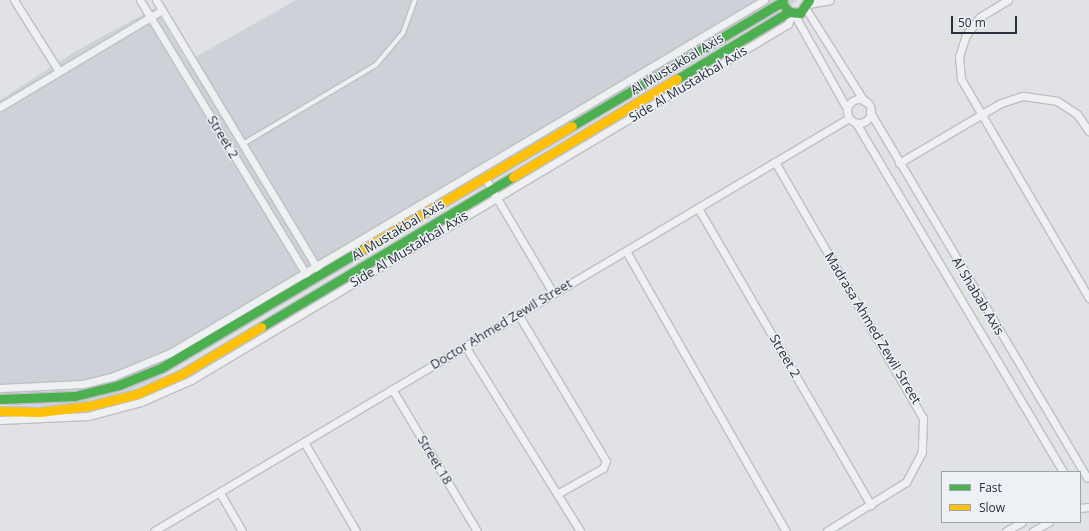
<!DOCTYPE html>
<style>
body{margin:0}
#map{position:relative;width:1089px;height:531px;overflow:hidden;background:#e0e2e5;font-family:"Open Sans",sans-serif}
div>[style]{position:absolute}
.built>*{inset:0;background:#ced1d8}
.roads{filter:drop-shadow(1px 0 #bec0c3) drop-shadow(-1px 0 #bec0c3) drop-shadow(0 1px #bec0c3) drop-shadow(0 -1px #bec0c3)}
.lane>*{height:3.5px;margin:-1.75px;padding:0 1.75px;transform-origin:1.75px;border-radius:1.75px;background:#eff0f2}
.street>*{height:7px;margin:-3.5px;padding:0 3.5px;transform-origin:3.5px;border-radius:3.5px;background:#eff0f2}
.street>.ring{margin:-3.5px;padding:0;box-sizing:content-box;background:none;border:7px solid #eff0f2;border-radius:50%}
.fast>*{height:9px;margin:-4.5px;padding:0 4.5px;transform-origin:4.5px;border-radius:4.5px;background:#4caf50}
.slow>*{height:9px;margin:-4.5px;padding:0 4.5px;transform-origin:4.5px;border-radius:4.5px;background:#ffc107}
span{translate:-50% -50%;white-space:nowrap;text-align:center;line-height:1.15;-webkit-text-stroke:3px #edf0f5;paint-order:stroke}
.street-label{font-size:13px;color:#282e3d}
.legend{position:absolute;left:941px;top:471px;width:140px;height:52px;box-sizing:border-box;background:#edf0f5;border:1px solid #9ea2ab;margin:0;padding:5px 7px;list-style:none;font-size:12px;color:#282e3d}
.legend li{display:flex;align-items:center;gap:8px;height:20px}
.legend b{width:20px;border:1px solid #9ea2ab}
.scale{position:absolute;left:951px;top:16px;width:66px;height:18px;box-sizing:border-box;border:2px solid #282e3d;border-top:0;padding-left:5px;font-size:12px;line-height:14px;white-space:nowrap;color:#282e3d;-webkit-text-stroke:3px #edf0f5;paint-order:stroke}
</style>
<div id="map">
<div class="built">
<i style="clip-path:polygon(296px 0,798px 0,155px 380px,120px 394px,83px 402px,45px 406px,0 405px,0 100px,76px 51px,155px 8px,187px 62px)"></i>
</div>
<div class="roads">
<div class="lane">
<i style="left:243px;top:144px;width:155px;rotate:-30.7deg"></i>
<i style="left:376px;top:65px;width:42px;rotate:-49.8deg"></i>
<i style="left:403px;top:33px;width:35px;rotate:-70deg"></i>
</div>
<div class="street">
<i style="left:14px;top:0;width:83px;rotate:57.8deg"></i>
<i style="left:140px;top:0;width:320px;rotate:58.8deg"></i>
<i style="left:156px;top:0;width:313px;rotate:59deg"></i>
<i style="left:1008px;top:0;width:33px;rotate:149deg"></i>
<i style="left:980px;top:17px;width:23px;rotate:128deg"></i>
<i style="left:966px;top:35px;width:22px;rotate:108deg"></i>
<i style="left:959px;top:56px;width:23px;rotate:85deg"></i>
<i style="left:961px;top:79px;width:254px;rotate:59.7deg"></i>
<i style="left:808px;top:4px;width:22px;rotate:-10deg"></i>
<i style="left:806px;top:9px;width:109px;rotate:57.8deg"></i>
<i style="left:794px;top:14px;width:109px;rotate:60.8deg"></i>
<i class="ring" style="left:847px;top:99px;width:17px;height:17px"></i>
<i style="left:0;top:107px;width:189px;rotate:-30.9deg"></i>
<i style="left:870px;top:112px;width:425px;rotate:59.3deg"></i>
<i style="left:856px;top:123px;width:406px;rotate:59.3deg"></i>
<i style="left:775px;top:162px;width:296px;rotate:60deg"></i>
<i style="left:923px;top:418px;width:34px;rotate:92deg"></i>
<i style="left:922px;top:452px;width:34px;rotate:118deg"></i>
<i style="left:906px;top:482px;width:93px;rotate:148.2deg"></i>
<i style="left:899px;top:163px;width:118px;rotate:-30.5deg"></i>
<i style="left:1001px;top:103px;width:23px;rotate:-18deg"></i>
<i style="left:1023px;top:96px;width:34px;rotate:8deg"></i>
<i style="left:1057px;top:101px;width:24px;rotate:33deg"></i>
<i style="left:1077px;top:114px;width:21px;rotate:55deg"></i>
<i style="left:485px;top:178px;width:134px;rotate:59.4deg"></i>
<i style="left:698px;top:208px;width:344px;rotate:59.8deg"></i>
<i style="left:626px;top:251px;width:322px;rotate:60.3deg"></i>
<i style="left:518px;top:314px;width:171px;rotate:59.1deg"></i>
<i style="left:606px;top:461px;width:8px;rotate:113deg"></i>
<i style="left:603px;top:468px;width:53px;rotate:150.5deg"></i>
<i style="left:465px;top:346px;width:218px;rotate:58.1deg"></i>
<i style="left:0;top:388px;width:83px;rotate:-2.8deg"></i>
<i style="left:83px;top:384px;width:32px;rotate:-14deg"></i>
<i style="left:114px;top:376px;width:61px;rotate:-22.3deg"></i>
<i style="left:170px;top:353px;width:691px;rotate:-30.72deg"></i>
<i style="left:392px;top:389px;width:165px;rotate:59.1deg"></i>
<i style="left:0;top:420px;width:88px;rotate:-2.6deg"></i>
<i style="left:88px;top:416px;width:55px;rotate:-14.8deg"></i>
<i style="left:141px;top:402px;width:55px;rotate:-23.7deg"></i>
<i style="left:191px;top:380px;width:695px;rotate:-30.81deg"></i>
<i style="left:788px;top:24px;width:12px;rotate:-70deg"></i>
<i style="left:304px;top:442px;width:103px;rotate:59.7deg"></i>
<i style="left:220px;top:493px;width:44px;rotate:59.9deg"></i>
<i style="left:1080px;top:508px;width:9px;rotate:-6deg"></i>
<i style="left:154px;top:531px;width:808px;rotate:-30.72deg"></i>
<i style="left:1006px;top:531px;width:18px;rotate:-29deg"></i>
<i style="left:1033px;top:531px;width:18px;rotate:-29deg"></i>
</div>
<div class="fast">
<i style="left:785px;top:7px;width:6px;rotate:51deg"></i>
<i style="left:789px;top:12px;width:11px;rotate:5deg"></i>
<i style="left:800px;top:13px;width:16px;rotate:-55deg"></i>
<i style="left:677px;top:79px;width:131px;rotate:-30.9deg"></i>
<i style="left:572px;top:126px;width:245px;rotate:-30.6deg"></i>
<i style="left:261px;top:327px;width:293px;rotate:-30.8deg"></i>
<i style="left:0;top:399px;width:75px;rotate:-2.3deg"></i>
<i style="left:75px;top:396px;width:45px;rotate:-14deg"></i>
<i style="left:119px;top:385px;width:45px;rotate:-22deg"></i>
<i style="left:161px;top:368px;width:237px;rotate:-30.5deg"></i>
</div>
<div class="slow">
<i style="left:513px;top:177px;width:191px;rotate:-30.9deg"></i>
<i style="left:365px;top:248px;width:240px;rotate:-30.5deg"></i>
<i style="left:0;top:411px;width:40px;rotate:1.4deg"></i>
<i style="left:40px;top:412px;width:49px;rotate:-7deg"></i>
<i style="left:89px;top:406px;width:49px;rotate:-14deg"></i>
<i style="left:137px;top:394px;width:49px;rotate:-24deg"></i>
<i style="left:182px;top:374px;width:92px;rotate:-30.7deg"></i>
</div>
</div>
<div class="street-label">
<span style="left:677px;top:64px;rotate:-31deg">Al Mustakbal Axis</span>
<span style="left:688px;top:84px;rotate:-31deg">Side Al Mustakbal Axis</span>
<span style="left:223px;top:137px;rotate:59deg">Street 2</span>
<span style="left:398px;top:230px;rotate:-31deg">Al Mustakbal Axis</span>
<span style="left:409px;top:249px;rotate:-31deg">Side Al Mustakbal Axis</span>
<span style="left:978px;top:296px;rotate:59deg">Al Shabab Axis</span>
<span style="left:501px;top:324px;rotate:-31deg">Doctor Ahmed Zewil Street</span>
<span style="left:873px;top:328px;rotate:59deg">Madrasa Ahmed Zewil Street</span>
<span style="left:785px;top:356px;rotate:60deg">Street 2</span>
<span style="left:435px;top:460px;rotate:59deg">Street 18</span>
</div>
<ul class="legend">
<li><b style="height:5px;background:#4caf50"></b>Fast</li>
<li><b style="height:5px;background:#ffc107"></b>Slow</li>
</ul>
<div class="scale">50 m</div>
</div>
